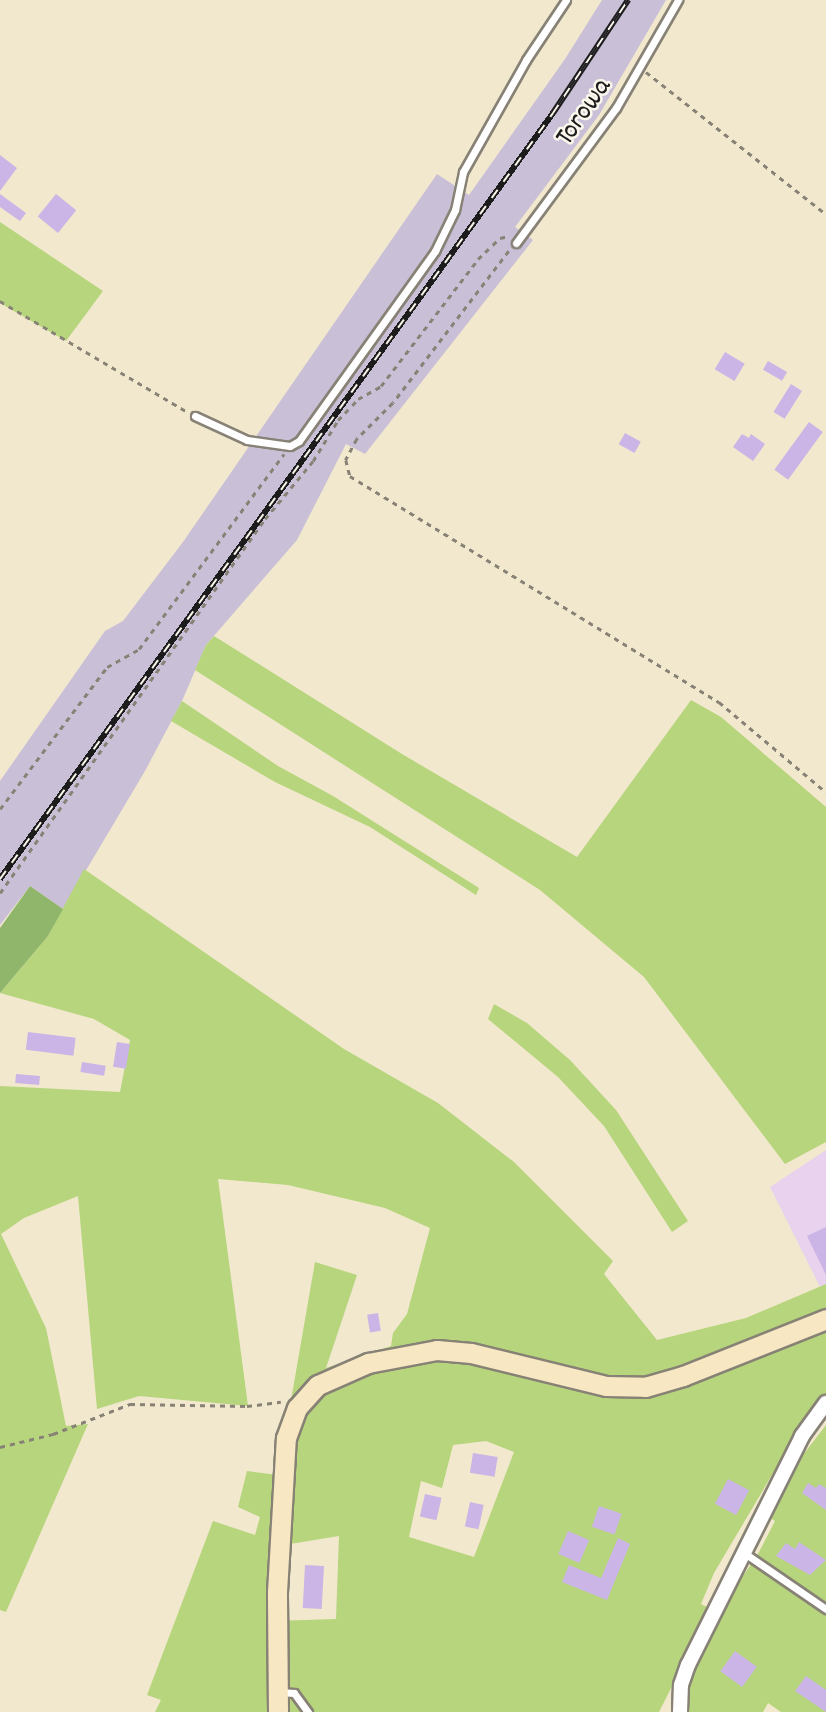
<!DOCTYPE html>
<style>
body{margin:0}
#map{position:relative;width:826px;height:1712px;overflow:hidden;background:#f2e8ce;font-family:Dekko,sans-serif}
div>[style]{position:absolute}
.built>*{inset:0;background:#e8d2ee}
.industrial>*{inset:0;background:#c9bfd7}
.green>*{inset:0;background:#b6d57c}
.forest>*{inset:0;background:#90b66c}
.building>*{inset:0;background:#cbb5e6;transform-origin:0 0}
.path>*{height:2.5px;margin-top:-1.25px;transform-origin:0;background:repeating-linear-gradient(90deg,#878275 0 5px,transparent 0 10px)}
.roads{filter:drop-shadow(2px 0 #878275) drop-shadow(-2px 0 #878275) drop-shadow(0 2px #878275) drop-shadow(0 -2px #878275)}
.lane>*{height:7px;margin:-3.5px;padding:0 3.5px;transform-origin:3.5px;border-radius:3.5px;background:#fff}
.street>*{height:14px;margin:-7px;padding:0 7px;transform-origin:7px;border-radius:7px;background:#fff}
.secondary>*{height:19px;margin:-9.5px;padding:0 9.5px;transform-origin:9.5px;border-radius:9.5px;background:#f7e8c3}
.rail>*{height:6px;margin-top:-3px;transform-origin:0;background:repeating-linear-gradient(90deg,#fbf7ec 0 10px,#1c1c1c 0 20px);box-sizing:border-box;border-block:2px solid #1c1c1c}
span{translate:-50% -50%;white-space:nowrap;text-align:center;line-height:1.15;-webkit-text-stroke:5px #fbf7ec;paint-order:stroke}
.street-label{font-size:28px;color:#1c1c1c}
</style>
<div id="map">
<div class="built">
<i style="clip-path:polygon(826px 1150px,826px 1284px,820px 1287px,770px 1187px)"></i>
</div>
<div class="industrial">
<i style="clip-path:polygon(602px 0,666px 0,599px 115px,515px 227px,533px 240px,365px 454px,346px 444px,297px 540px,206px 645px,182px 701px,145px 771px,63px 909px,30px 886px,0 925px,0 781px,105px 631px,123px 621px,183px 542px,437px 174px,469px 195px,565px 59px)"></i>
</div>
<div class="green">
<i style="clip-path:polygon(0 222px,103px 291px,66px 341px,0 303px)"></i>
<i style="clip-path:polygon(214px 636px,402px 754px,577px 857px,691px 700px,721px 717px,826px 807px,826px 1142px,785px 1164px,644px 977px,540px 890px,195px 670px,206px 645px)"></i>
<i style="clip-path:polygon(182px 701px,278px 766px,333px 796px,479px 888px,476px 895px,370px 827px,275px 782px,171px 721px)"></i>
<i style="clip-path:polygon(evenodd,84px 869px,344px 1049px,438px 1103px,514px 1162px,613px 1261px,604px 1274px,657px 1340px,746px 1318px,826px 1284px,826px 1398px,792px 1441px,714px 1573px,701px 1604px,711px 1609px,659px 1712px,155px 1712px,161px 1700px,147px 1695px,213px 1521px,255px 1535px,260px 1517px,238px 1507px,247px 1471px,278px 1475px,315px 1262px,357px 1275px,326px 1368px,391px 1346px,393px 1333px,407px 1314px,430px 1228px,385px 1208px,288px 1185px,218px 1179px,248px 1406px,139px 1396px,97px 1409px,78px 1196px,24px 1218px,1px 1234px,46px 1328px,66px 1426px,88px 1424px,6px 1612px,0 1610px,0 1086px,120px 1092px,130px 1040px,94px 1019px,0 993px,48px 936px,84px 869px,486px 1441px,514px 1452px,474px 1557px,409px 1537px,421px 1481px,442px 1488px,453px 1445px,486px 1441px,84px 869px,339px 1536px,336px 1619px,274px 1621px,275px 1586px,288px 1586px,290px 1544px,339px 1536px)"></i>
<i style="clip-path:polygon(494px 1004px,527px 1023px,570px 1060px,616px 1110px,688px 1221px,672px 1232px,604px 1126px,558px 1077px,488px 1019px)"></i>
<i style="clip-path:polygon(826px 1425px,826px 1712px,781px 1712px,768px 1703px,763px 1712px,686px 1712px,684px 1704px,694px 1673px,730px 1595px,758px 1554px,775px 1521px,767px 1516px,786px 1477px)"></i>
</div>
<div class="forest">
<i style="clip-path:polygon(30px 886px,63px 909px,48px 936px,0 993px,0 928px)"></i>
</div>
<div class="building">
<i style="clip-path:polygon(0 155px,17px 168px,0 191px)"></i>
<i style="clip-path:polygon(0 194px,26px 213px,20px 221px,0 207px)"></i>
<i style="left:56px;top:194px;width:26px;height:29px;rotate:39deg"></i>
<i style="left:725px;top:352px;width:23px;height:20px;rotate:31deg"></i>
<i style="left:768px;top:361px;width:22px;height:10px;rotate:30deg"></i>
<i style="left:791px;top:384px;width:13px;height:33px;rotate:32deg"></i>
<i style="left:809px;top:422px;width:17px;height:59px;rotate:36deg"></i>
<i style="left:625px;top:433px;width:18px;height:13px;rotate:29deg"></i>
<i style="clip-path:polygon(742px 434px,749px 438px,751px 434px,765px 444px,753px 461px,733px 447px)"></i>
<i style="left:28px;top:1032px;width:48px;height:18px;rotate:7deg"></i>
<i style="left:117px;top:1042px;width:13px;height:25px;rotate:9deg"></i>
<i style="left:82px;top:1062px;width:24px;height:10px;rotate:9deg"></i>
<i style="left:16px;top:1074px;width:24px;height:9px;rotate:5deg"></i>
<i style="clip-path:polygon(826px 1227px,826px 1275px,807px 1236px)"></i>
<i style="left:378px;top:1313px;width:18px;height:11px;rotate:81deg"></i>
<i style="left:473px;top:1453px;width:25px;height:20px;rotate:9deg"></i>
<i style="left:728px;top:1479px;width:24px;height:28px;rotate:28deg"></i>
<i style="clip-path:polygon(808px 1483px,816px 1488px,819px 1484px,826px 1488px,826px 1510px,802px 1493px)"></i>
<i style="left:425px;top:1494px;width:17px;height:23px;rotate:13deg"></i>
<i style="left:470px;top:1502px;width:14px;height:25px;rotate:12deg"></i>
<i style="left:599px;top:1506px;width:24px;height:22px;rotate:19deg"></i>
<i style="left:568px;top:1531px;width:23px;height:25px;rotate:23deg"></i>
<i style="clip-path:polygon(618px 1538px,630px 1544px,607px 1600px,562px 1582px,569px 1565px,601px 1578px)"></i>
<i style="clip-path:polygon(799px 1542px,826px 1560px,810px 1575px,776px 1556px,786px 1543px,795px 1549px)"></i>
<i style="left:305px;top:1565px;width:19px;height:43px;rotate:3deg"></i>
<i style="left:735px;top:1651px;width:27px;height:25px;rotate:36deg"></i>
<i style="clip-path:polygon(806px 1676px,826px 1690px,826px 1712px,795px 1691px)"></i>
</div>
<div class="path">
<i style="left:646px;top:72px;width:229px;rotate:38.3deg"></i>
<i style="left:509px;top:251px;width:191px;rotate:127.3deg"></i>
<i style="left:393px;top:403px;width:51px;rotate:135deg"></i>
<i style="left:357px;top:439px;width:24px;rotate:118deg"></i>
<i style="left:346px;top:460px;width:16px;rotate:76deg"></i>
<i style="left:350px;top:476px;width:433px;rotate:31.5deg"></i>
<i style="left:719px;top:702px;width:140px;rotate:40.1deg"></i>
<i style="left:0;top:301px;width:216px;rotate:30.6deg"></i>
<i style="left:0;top:809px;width:178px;rotate:-53deg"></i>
<i style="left:107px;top:667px;width:37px;rotate:-29deg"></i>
<i style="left:139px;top:649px;width:243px;rotate:-53.4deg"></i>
<i style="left:0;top:893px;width:458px;rotate:-54.7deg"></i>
<i style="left:265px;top:519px;width:75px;rotate:-50.4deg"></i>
<i style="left:313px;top:461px;width:48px;rotate:-58.6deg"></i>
<i style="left:338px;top:420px;width:29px;rotate:-46deg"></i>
<i style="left:358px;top:399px;width:26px;rotate:-29deg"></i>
<i style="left:381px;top:386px;width:160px;rotate:-52.6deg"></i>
<i style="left:478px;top:259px;width:30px;rotate:-44deg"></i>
<i style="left:500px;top:238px;width:9px;rotate:-13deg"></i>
<i style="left:0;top:1447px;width:55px;rotate:-13.8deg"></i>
<i style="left:53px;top:1434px;width:83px;rotate:-21.3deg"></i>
<i style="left:130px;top:1404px;width:117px;rotate:1deg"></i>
<i style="left:247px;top:1406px;width:34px;rotate:-7deg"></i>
</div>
<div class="roads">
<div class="lane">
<i style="left:516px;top:243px;width:168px;rotate:-53.5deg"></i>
<i style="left:616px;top:108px;width:125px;rotate:-60.1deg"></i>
<i style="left:195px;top:416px;width:57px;rotate:24.8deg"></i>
<i style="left:247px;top:440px;width:43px;rotate:7.9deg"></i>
<i style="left:290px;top:446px;width:10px;rotate:-29deg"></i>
<i style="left:299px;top:441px;width:234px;rotate:-54.4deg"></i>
<i style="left:435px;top:251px;width:46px;rotate:-64deg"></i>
<i style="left:455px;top:210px;width:39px;rotate:-78deg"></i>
<i style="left:463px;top:172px;width:129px;rotate:-60.6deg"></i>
<i style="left:526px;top:60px;width:72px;rotate:-56.3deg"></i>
<i style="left:743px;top:1552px;width:101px;rotate:34.5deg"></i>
<i style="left:280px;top:1692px;width:14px;rotate:4deg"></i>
<i style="left:294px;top:1693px;width:24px;rotate:54deg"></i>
</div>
<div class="street">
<i style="left:680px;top:1712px;width:27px;rotate:-88deg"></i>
<i style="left:681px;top:1685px;width:21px;rotate:-71deg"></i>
<i style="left:688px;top:1665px;width:256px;rotate:-63.5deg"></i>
<i style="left:802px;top:1436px;width:41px;rotate:-54deg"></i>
</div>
<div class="secondary">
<i style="left:278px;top:1712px;width:120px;rotate:-90.5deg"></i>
<i style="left:277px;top:1592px;width:154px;rotate:-86.7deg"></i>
<i style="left:286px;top:1438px;width:32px;rotate:-70deg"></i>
<i style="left:297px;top:1408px;width:31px;rotate:-48deg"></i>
<i style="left:318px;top:1385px;width:55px;rotate:-23.7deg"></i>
<i style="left:368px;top:1363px;width:70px;rotate:-10.7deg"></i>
<i style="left:437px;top:1350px;width:34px;rotate:5deg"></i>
<i style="left:471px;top:1353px;width:139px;rotate:13.7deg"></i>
<i style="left:606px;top:1386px;width:39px;rotate:1deg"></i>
<i style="left:645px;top:1387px;width:40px;rotate:-16deg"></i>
<i style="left:683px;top:1376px;width:154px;rotate:-21.7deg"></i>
</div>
</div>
<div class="rail">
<i style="left:0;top:879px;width:945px;rotate:-54.17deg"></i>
<i style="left:553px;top:113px;width:136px;rotate:-56.4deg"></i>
</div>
<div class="street-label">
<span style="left:585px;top:113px;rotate:-55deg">Torowa</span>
</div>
</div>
